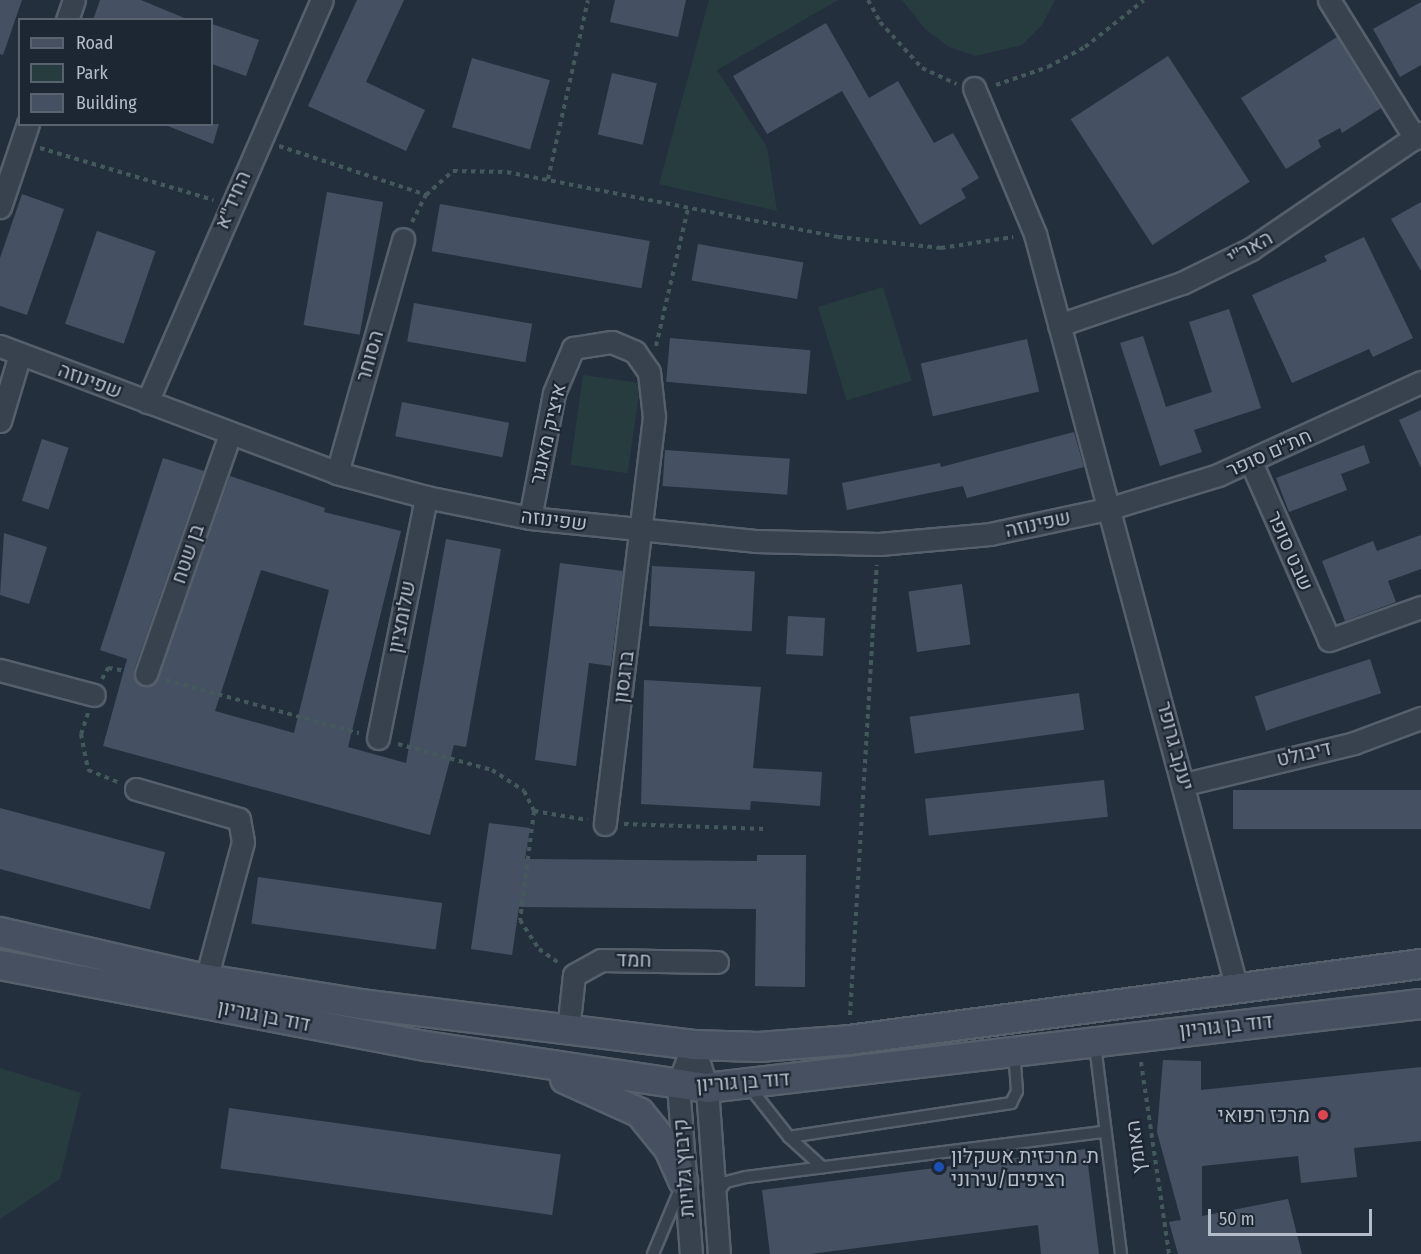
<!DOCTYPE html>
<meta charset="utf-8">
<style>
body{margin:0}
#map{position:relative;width:1421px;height:1254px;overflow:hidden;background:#242f3e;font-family:"Fira Sans Condensed",Heebo,sans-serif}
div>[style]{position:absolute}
.green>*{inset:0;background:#263c3f;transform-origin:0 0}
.building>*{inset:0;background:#455162;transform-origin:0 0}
.path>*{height:4px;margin-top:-2px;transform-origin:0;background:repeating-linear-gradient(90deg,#44595c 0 4.5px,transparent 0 9px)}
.roads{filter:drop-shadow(2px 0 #565f6c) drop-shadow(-2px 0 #565f6c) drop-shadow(0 2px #565f6c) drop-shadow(0 -2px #565f6c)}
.service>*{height:10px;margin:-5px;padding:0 5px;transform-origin:5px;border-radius:5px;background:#38414e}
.minor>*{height:21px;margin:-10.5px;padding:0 10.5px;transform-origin:10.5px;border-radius:10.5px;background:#38414e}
.secondary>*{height:28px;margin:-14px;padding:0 14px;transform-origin:14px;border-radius:14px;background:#465061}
.dots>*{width:16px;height:16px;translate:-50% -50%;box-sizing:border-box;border:3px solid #1d2633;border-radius:50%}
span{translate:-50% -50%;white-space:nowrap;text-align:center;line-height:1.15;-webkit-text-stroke:4.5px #1d2633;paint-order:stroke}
.street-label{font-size:20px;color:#b4bcc9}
.poi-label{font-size:20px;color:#b4bcc9}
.right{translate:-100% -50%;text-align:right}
.left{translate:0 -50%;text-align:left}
.legend{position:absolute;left:18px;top:18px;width:195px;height:108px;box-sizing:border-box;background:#1d2633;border:2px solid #59626f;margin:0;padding:8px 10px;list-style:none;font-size:18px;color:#b4bcc9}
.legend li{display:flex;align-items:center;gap:12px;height:30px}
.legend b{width:30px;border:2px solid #59626f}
.scale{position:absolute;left:1208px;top:1209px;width:164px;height:27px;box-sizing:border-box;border:3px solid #b4bcc9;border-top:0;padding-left:8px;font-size:18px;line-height:21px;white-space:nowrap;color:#b4bcc9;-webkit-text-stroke:4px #1d2633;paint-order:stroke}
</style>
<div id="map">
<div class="green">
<i style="clip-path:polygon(709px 0,838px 0,717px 70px,767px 147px,777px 211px,659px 184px)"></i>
<i style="clip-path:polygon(902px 0,1055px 0,1042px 25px,1022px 45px,976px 56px,949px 47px,925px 29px)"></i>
<i style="left:883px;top:287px;width:98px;height:68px;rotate:73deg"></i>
<i style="left:583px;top:375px;width:58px;height:91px;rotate:8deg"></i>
<i style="clip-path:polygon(0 1068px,81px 1093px,60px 1179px,0 1219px)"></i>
</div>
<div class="building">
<i style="clip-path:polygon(0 0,22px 0,3px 55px,0 54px)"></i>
<i style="clip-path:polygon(100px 0,141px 0,189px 20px,93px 20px)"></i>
<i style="clip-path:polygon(357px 0,404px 0,366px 82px,425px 110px,406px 151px,308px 106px)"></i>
<i style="clip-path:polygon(615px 0,686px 0,678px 37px,610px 22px)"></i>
<i style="clip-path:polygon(1421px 2px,1421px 65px,1400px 77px,1373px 29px)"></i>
<i style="clip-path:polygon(826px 23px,869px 98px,898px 81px,934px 143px,953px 133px,979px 178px,961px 189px,966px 198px,920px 225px,842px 91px,767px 134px,733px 76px)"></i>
<i style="clip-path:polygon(212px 24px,259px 40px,246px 76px,212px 64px)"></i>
<i style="clip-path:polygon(1337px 37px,1381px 108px,1342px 133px,1340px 128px,1318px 140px,1321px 147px,1286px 169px,1241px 98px)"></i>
<i style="left:1168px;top:56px;width:150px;height:116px;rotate:57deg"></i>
<i style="left:472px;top:58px;width:81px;height:72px;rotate:16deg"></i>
<i style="left:612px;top:73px;width:46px;height:63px;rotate:13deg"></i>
<i style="clip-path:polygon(163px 124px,219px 124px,213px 144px)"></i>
<i style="left:327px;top:192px;width:57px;height:135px;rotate:10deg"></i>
<i style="clip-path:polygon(22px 194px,64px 209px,27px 315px,0 306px,0 258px)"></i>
<i style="clip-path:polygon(1421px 202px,1421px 271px,1391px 219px)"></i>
<i style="left:440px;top:204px;width:213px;height:48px;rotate:10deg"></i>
<i style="left:97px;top:231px;width:62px;height:98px;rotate:19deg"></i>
<i style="clip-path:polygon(1364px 237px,1413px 338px,1373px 357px,1369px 349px,1292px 383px,1252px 295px,1327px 261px,1324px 256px)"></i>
<i style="left:698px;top:244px;width:107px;height:37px;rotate:10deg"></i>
<i style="left:414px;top:303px;width:120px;height:39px;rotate:10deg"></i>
<i style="clip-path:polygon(1229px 309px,1261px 408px,1194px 430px,1202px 452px,1160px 466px,1120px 343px,1143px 336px,1166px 407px,1212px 392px,1189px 322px)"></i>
<i style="left:670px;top:338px;width:141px;height:44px;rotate:5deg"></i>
<i style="left:1027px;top:339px;width:54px;height:109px;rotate:77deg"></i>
<i style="left:402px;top:402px;width:109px;height:35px;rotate:11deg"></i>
<i style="clip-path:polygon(1421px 410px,1421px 468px,1399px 420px)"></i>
<i style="clip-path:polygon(1074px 432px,1084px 467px,967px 498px,963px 486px,847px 510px,842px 483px,940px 463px,941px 467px)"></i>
<i style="left:42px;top:439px;width:28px;height:65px;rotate:18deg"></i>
<i style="clip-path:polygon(1364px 445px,1370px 463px,1341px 474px,1347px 490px,1289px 512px,1276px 478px)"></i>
<i style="left:665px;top:450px;width:125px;height:36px;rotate:4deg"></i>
<i style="clip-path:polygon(evenodd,163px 458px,204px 471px,134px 670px,136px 682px,148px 687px,158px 678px,230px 476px,325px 508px,324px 512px,401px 531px,348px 747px,406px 763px,446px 539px,501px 549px,466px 747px,454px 745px,430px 835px,103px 746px,127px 659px,100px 650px,163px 458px,261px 570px,329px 590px,294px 733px,215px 711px,261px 570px)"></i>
<i style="clip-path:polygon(4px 533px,47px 547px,29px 604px,0 595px)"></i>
<i style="clip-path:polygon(1421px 535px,1421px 569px,1388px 581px,1396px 602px,1345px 621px,1322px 561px,1373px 541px,1377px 551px)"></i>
<i style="clip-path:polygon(560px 563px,623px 571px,611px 666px,589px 663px,576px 766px,535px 760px)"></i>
<i style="left:652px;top:566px;width:103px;height:60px;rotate:3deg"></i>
<i style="left:962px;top:584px;width:61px;height:54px;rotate:82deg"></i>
<i style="left:788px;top:616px;width:37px;height:38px;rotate:3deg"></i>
<i style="left:1370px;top:659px;width:36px;height:121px;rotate:72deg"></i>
<i style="clip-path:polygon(644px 680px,761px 687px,753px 768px,822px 772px,820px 806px,751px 801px,750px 810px,641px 804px)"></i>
<i style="left:1079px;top:693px;width:37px;height:171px;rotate:82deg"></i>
<i style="left:1104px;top:780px;width:37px;height:180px;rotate:84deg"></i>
<i style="left:1421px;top:790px;width:39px;height:188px;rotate:90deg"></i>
<i style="left:0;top:808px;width:171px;height:59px;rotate:15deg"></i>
<i style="clip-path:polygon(489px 823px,530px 828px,525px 859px,757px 861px,757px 855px,806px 855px,805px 987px,755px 986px,756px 909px,519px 907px,512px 955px,471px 949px)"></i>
<i style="left:258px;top:877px;width:186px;height:47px;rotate:8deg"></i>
<i style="clip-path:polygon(1163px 1060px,1201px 1061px,1201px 1090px,1421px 1067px,1421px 1141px,1354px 1148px,1357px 1177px,1301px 1183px,1298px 1156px,1202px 1166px,1202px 1216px,1288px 1199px,1302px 1254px,1178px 1254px,1169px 1222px,1181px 1220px,1157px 1132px)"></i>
<i style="left:229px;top:1108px;width:335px;height:61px;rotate:8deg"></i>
<i style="clip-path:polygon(1086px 1149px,1099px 1254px,1041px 1254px,1038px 1225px,810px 1254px,770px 1254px,762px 1190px)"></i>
</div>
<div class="path">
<i style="left:868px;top:0;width:25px;rotate:61deg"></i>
<i style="left:880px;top:22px;width:62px;rotate:47.6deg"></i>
<i style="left:922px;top:68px;width:38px;rotate:25deg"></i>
<i style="left:996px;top:85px;width:55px;rotate:-19.1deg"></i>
<i style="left:1048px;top:67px;width:42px;rotate:-28.4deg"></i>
<i style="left:1085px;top:47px;width:75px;rotate:-38.5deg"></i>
<i style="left:279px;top:146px;width:155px;rotate:18.4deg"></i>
<i style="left:40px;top:148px;width:181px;rotate:16.7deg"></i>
<i style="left:548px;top:179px;width:183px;rotate:-77.4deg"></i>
<i style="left:412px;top:222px;width:30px;rotate:-63deg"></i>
<i style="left:426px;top:195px;width:36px;rotate:-42deg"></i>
<i style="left:453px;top:171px;width:54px;rotate:1.1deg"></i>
<i style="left:507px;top:172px;width:337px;rotate:11.1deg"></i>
<i style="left:838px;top:237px;width:104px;rotate:6.1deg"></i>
<i style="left:941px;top:248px;width:73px;rotate:-8.7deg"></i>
<i style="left:656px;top:346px;width:141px;rotate:-76.9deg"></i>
<i style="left:102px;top:679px;width:13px;rotate:-61deg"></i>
<i style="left:108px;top:668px;width:19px;rotate:9deg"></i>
<i style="left:166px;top:680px;width:200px;rotate:15.4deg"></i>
<i style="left:88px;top:713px;width:22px;rotate:108deg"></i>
<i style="left:81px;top:734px;width:37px;rotate:79deg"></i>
<i style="left:88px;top:770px;width:32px;rotate:22deg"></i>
<i style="left:398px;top:744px;width:98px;rotate:15.5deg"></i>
<i style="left:492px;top:770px;width:38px;rotate:33deg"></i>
<i style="left:524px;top:791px;width:22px;rotate:63deg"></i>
<i style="left:534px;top:811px;width:54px;rotate:9.6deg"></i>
<i style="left:534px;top:811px;width:110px;rotate:97.3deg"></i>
<i style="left:520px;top:920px;width:35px;rotate:57deg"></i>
<i style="left:539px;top:949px;width:24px;rotate:35deg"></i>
<i style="left:624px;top:824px;width:143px;rotate:2deg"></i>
<i style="left:850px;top:1015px;width:451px;rotate:-86.6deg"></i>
<i style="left:1141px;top:1062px;width:194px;rotate:81.7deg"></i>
</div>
<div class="roads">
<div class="service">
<i style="left:1095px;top:1045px;width:211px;rotate:82.9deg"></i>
<i style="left:748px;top:1085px;width:66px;rotate:51.7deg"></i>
<i style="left:789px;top:1137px;width:45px;rotate:42.3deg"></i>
<i style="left:789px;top:1137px;width:225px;rotate:-8.7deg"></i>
<i style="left:1011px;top:1103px;width:13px;rotate:-63deg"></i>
<i style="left:1017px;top:1091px;width:40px;rotate:-94.3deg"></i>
<i style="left:717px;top:1193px;width:14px;rotate:-51deg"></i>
<i style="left:726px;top:1182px;width:21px;rotate:-14deg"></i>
<i style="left:746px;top:1177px;width:361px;rotate:-7.2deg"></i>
<i style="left:653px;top:1254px;width:73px;rotate:-67.3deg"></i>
</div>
<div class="minor">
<i style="left:1329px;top:0;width:163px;rotate:58.1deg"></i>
<i style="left:67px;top:20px;width:21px;rotate:-71deg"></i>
<i style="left:974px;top:88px;width:158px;rotate:67.3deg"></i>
<i style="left:1035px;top:234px;width:777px;rotate:75.02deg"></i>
<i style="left:0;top:207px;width:88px;rotate:-71.4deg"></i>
<i style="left:1059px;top:325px;width:130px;rotate:-18.9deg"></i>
<i style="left:1182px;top:283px;width:77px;rotate:-26.2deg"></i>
<i style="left:1251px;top:249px;width:206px;rotate:-34.3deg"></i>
<i style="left:0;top:346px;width:360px;rotate:20.6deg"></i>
<i style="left:337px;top:473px;width:92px;rotate:15.1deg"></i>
<i style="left:426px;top:497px;width:106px;rotate:11.4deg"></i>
<i style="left:530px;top:518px;width:226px;rotate:5.8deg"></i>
<i style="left:755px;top:541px;width:124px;rotate:1.4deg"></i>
<i style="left:879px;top:544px;width:111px;rotate:-5.1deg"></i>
<i style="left:990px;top:534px;width:124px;rotate:-12.1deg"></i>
<i style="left:1111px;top:508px;width:112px;rotate:-17.1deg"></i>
<i style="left:1218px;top:475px;width:223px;rotate:-24.6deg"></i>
<i style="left:147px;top:402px;width:438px;rotate:-66.5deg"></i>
<i style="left:0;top:421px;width:70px;rotate:-73.4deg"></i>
<i style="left:1251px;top:462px;width:194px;rotate:66.3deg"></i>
<i style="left:1329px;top:640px;width:98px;rotate:-19.7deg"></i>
<i style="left:337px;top:473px;width:243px;rotate:-74.2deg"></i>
<i style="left:530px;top:518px;width:127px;rotate:-79.1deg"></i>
<i style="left:554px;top:393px;width:49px;rotate:-67.1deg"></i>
<i style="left:573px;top:348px;width:39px;rotate:-9deg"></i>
<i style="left:612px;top:342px;width:25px;rotate:23deg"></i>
<i style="left:635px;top:352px;width:24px;rotate:55deg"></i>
<i style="left:649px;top:372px;width:45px;rotate:83.7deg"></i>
<i style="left:654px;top:417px;width:410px;rotate:96.9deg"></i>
<i style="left:0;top:670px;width:97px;rotate:14.9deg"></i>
<i style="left:146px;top:674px;width:254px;rotate:-70.7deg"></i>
<i style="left:378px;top:738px;width:246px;rotate:-78.7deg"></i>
<i style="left:1185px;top:784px;width:174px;rotate:-13.6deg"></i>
<i style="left:1354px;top:743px;width:72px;rotate:-20.5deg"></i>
<i style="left:136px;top:789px;width:107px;rotate:16.2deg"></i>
<i style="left:239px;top:819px;width:23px;rotate:80deg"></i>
<i style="left:243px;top:842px;width:142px;rotate:105.1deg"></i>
<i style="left:568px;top:1030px;width:55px;rotate:-83.8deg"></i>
<i style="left:574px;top:975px;width:31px;rotate:-29deg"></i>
<i style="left:601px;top:960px;width:116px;rotate:1deg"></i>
<i style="left:693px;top:1045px;width:45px;rotate:72deg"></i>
<i style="left:707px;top:1088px;width:166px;rotate:85.9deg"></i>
<i style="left:691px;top:1254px;width:169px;rotate:-94.4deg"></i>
<i style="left:678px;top:1085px;width:43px;rotate:-69.4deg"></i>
</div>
<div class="secondary">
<i style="left:0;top:932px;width:211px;rotate:12.9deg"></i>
<i style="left:206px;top:979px;width:156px;rotate:9.2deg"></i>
<i style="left:360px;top:1004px;width:336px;rotate:7deg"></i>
<i style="left:693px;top:1045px;width:66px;rotate:1.7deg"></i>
<i style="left:759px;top:1047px;width:90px;rotate:-4.4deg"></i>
<i style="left:849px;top:1040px;width:577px;rotate:-7.57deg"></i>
<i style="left:0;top:965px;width:434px;rotate:10.8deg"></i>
<i style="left:426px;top:1046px;width:284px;rotate:8.5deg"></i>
<i style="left:707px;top:1088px;width:719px;rotate:-6.71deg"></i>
<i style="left:565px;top:1079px;width:82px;rotate:24.4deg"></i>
<i style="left:640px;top:1113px;width:46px;rotate:51.1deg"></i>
<i style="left:669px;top:1149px;width:35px;rotate:66deg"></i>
</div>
</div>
<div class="dots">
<i style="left:1323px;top:1115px;background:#e0444e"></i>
<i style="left:939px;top:1167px;background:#1a4fb4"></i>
</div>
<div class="street-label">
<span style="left:233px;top:200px;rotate:-67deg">החיד"א</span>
<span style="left:1250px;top:248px;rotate:-29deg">האר"י</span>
<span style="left:370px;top:356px;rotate:-74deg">הסוחר</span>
<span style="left:90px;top:381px;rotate:21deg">שפינוזה</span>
<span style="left:548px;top:434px;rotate:-77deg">איציק מאנגר</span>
<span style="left:1269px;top:453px;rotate:-24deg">חת"ם סופר</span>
<span style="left:554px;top:520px;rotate:7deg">שפינוזה</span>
<span style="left:1038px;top:524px;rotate:-12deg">שפינוזה</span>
<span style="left:1290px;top:551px;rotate:66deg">שבט סופר</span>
<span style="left:188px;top:554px;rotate:-71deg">בן שטח</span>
<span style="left:402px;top:617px;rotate:-79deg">שלומציון</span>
<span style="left:624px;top:677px;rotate:-83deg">ברגסון</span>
<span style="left:1175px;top:746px;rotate:75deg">יעקב גרופר</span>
<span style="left:1304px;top:754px;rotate:-13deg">דיבולט</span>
<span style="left:634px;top:960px;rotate:1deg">חמד</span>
<span style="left:264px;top:1016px;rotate:11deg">דוד בן גוריון</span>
<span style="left:1226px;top:1026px;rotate:-6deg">דוד בן גוריון</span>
<span style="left:743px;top:1082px;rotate:-4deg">דוד בן גוריון</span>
<span style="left:1136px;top:1147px;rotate:-97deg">האומץ</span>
<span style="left:684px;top:1168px;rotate:-94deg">קיבוץ גלויות</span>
</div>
<div class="poi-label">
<span class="right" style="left:1310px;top:1115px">מרכז רפואי</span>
<span class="left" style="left:951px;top:1168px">ת. מרכזית אשקלון<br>רציפים/עירוני</span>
</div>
<ul class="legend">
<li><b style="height:8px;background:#465061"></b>Road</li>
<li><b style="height:16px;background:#263c3f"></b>Park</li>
<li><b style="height:16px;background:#455162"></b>Building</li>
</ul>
<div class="scale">50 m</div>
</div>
